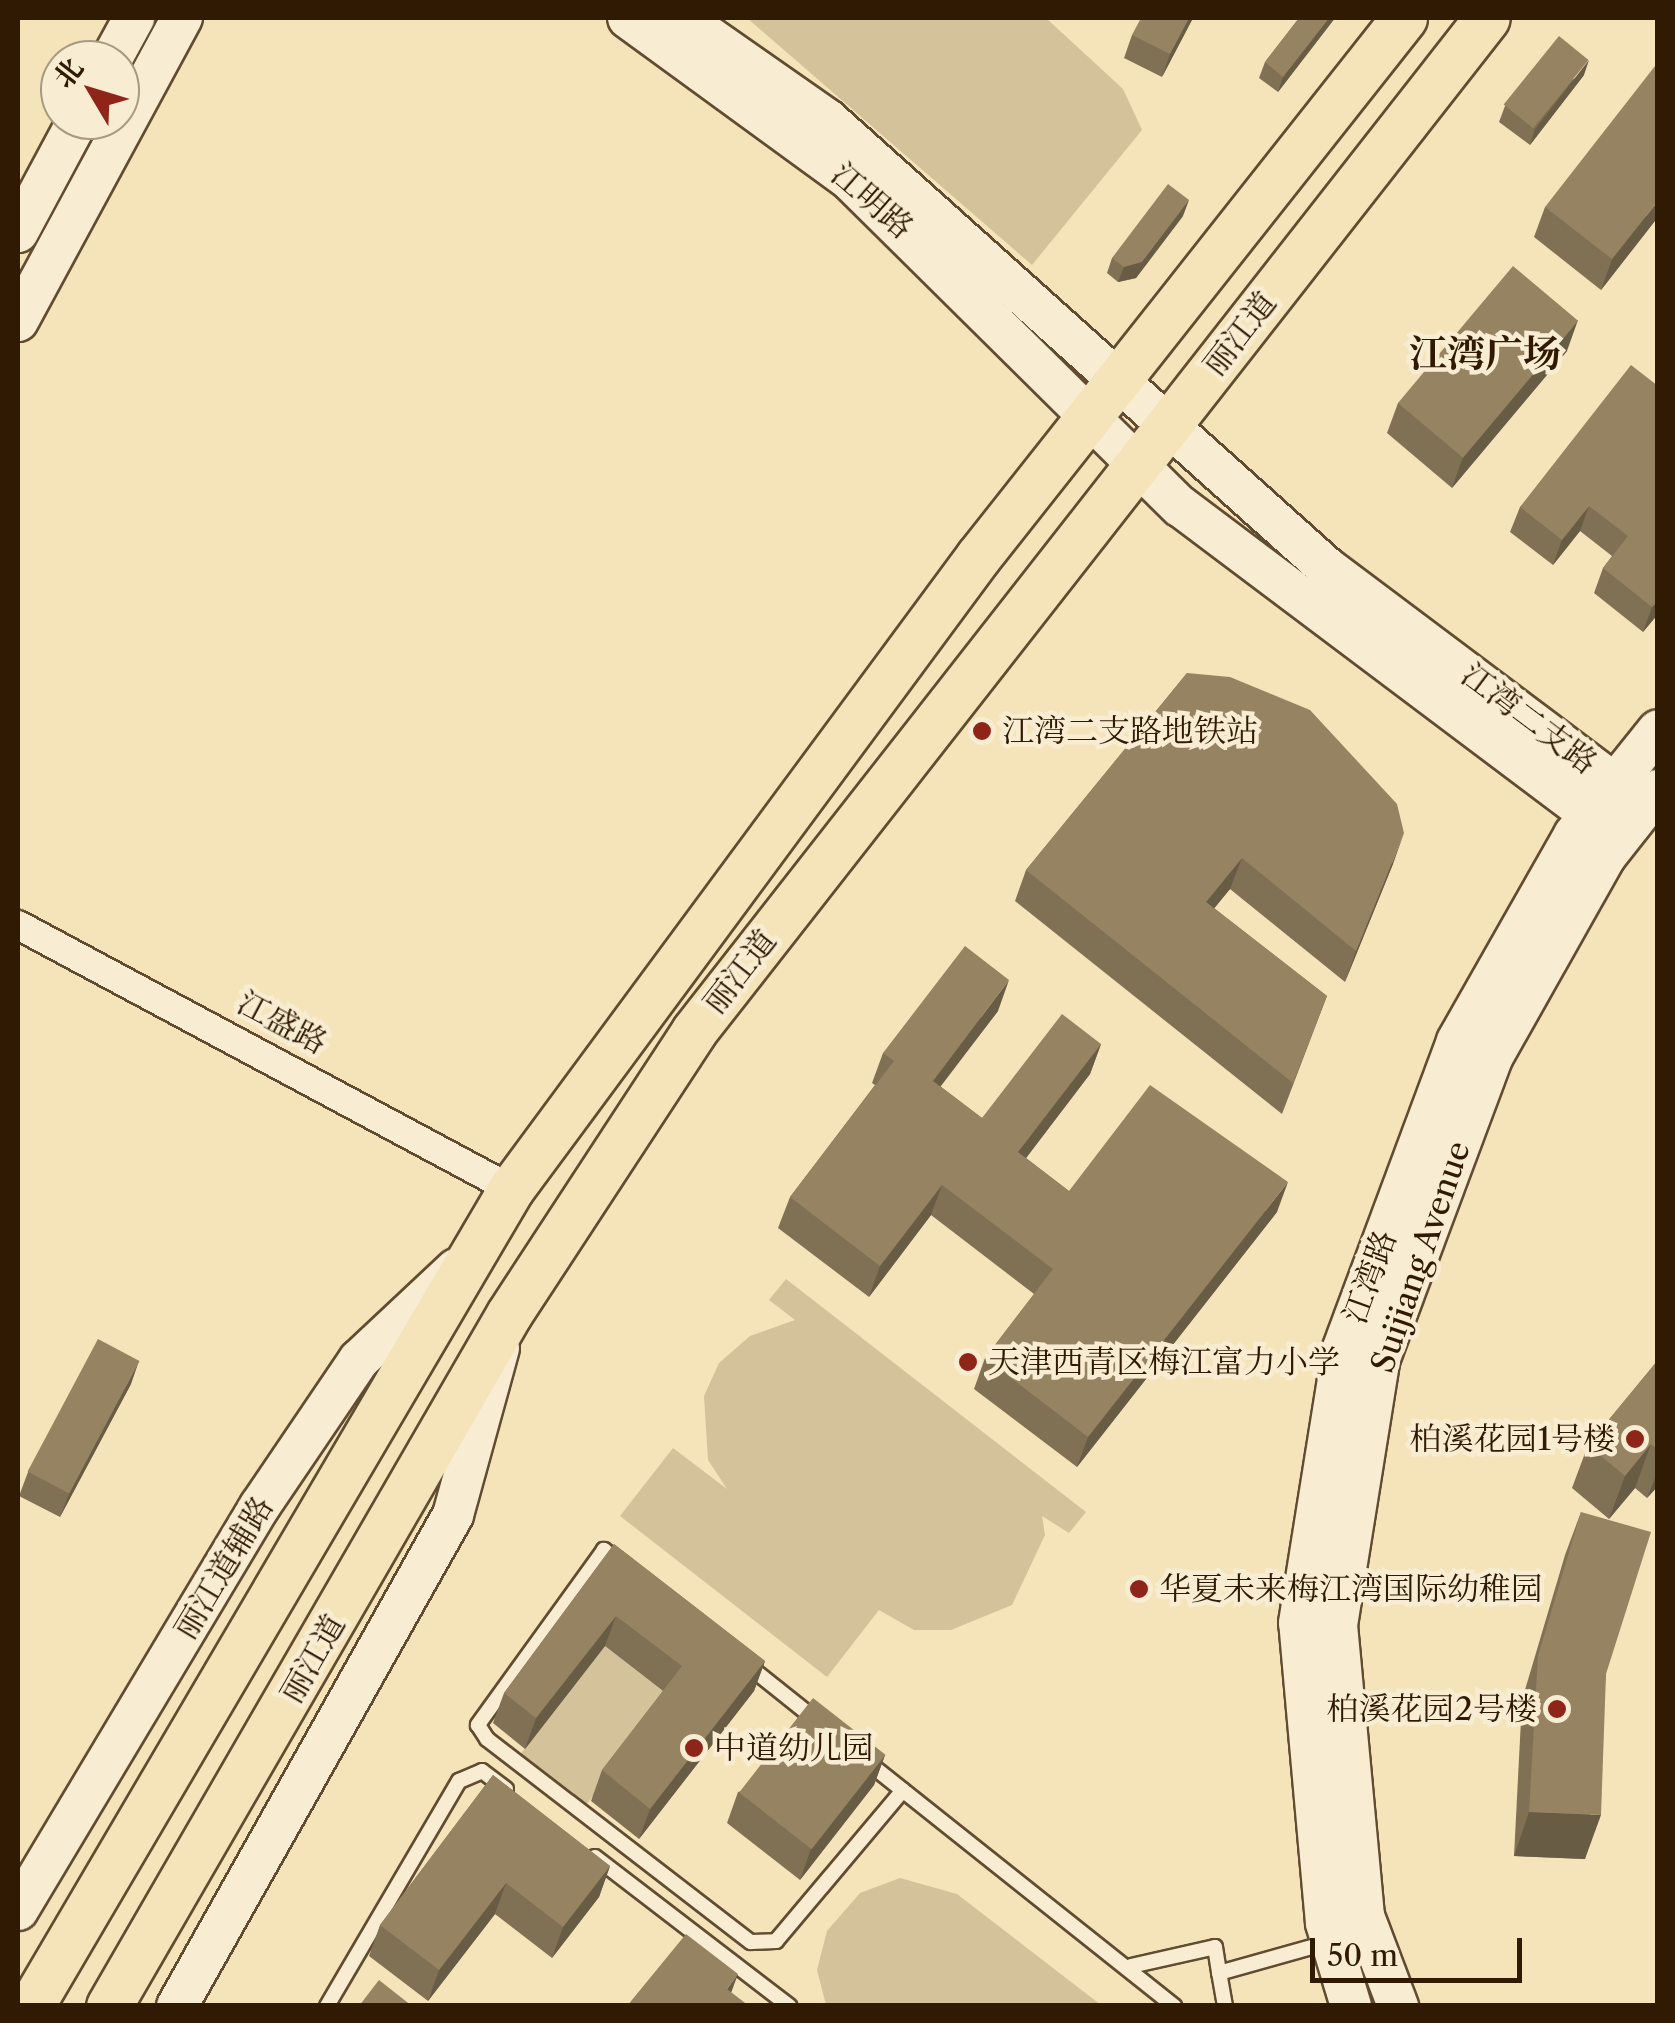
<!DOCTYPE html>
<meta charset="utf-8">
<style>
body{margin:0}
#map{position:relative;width:1675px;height:2023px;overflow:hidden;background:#f5e4b9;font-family:"Libre Caslon Text","Noto Serif SC",serif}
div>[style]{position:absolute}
.green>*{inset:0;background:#d4c29a;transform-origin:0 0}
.roads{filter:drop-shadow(2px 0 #614c31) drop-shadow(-2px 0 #614c31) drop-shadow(0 2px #614c31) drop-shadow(0 -2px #614c31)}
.lane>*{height:14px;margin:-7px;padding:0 7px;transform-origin:7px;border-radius:7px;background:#f8edd2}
.street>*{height:28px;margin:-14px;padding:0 14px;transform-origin:14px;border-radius:14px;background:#f8edd2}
.secondary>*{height:40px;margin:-20px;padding:0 20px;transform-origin:20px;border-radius:20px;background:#f8edd2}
.primary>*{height:45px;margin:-22.5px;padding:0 22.5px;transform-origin:22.5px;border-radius:22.5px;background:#f5e4b9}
.wall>*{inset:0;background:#817154}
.shaded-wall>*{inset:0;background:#695c45}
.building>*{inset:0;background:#968362;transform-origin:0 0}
.dots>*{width:28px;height:28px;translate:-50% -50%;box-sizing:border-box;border:5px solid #f8edd2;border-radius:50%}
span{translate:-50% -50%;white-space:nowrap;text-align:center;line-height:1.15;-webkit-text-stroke:9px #f8edd2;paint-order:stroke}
.street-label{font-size:32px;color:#301a04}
.poi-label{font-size:32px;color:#301a04}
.left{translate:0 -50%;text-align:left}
.right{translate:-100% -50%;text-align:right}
.quarter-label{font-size:38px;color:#301a04;font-weight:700}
.frame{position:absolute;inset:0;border:20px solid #301a04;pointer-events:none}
.north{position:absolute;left:40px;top:40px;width:100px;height:100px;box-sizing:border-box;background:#f8edd2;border:2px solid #a89980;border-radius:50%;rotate:308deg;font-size:28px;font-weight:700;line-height:40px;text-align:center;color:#301a04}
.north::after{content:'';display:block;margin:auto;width:35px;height:45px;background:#8f2418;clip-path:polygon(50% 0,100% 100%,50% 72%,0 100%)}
.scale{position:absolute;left:1310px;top:1938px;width:212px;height:45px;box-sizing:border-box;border:5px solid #301a04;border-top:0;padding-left:12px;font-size:30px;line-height:35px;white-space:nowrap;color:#301a04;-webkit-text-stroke:8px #f8edd2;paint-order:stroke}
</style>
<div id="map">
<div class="green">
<i style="clip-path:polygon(747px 18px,1046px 18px,1123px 89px,1142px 130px,1032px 265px)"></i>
<i style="clip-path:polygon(786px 1279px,1086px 1512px,1069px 1533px,1042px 1516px,1045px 1535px,1012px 1605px,951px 1630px,914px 1630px,879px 1610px,827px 1677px,620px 1516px,673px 1448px,727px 1489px,708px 1460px,704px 1396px,719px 1363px,750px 1336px,795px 1320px,769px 1300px)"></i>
<i style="left:605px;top:1646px;width:83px;height:138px;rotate:38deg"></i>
<i style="clip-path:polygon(900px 1878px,957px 1894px,1101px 2005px,826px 2005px,817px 1970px,827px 1931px,860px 1893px)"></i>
</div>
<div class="roads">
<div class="lane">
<i style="left:620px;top:1563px;width:21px;rotate:-141deg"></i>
<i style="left:604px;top:1550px;width:216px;rotate:125.8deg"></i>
<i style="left:478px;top:1725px;width:17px;rotate:57deg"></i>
<i style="left:487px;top:1739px;width:333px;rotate:37.6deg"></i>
<i style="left:751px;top:1942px;width:25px;rotate:-2deg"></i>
<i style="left:776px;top:1941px;width:197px;rotate:-49.9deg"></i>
<i style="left:746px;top:1664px;width:88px;rotate:38.6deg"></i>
<i style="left:866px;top:1761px;width:394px;rotate:38.5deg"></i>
<i style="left:595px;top:1857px;width:245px;rotate:37.5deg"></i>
<i style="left:1131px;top:1966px;width:86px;rotate:-12.7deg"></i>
<i style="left:1215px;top:1947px;width:26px;rotate:81deg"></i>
<i style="left:327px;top:2006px;width:261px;rotate:-59.6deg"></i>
<i style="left:459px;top:1781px;width:25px;rotate:-23deg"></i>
<i style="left:482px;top:1771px;width:30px;rotate:37deg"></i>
<i style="left:1225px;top:2006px;width:34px;rotate:-100deg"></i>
<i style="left:1219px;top:1973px;width:111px;rotate:-15.7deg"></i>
</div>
<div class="street">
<i style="left:18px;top:925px;width:559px;rotate:28.17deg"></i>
</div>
<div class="secondary">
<i style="left:628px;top:18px;width:275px;rotate:36.1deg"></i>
<i style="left:850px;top:180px;width:464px;rotate:44.7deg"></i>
<i style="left:1180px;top:506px;width:514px;rotate:36.94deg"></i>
<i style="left:1591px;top:815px;width:42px;rotate:9.7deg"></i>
<i style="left:682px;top:18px;width:178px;rotate:34.9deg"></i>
<i style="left:828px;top:120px;width:669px;rotate:41.91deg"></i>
<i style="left:1326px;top:567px;width:361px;rotate:36.9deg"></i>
<i style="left:1615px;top:784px;width:23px;rotate:65deg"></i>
<i style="left:111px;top:60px;width:48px;rotate:-61.3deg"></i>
<i style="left:18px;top:232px;width:127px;rotate:-61.8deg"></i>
<i style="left:18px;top:321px;width:345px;rotate:-61.6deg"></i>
<i style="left:18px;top:1910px;width:471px;rotate:-59.1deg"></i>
<i style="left:260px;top:1506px;width:176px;rotate:-55.9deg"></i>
<i style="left:359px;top:1360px;width:133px;rotate:-43.2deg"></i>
<i style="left:177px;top:2006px;width:563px;rotate:-60.66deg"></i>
<i style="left:453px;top:1515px;width:173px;rotate:-74.6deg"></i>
<i style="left:1351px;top:2006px;width:87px;rotate:-106.8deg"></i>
<i style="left:1326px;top:1923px;width:301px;rotate:-95.1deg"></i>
<i style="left:1299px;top:1623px;width:278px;rotate:-80.9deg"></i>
<i style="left:1343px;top:1348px;width:327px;rotate:-69.6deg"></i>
<i style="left:1457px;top:1041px;width:237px;rotate:-60.4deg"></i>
<i style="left:1574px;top:835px;width:134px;rotate:-51.3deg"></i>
<i style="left:1398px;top:2006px;width:96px;rotate:-110.7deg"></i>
<i style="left:1364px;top:1916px;width:292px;rotate:-95.3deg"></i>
<i style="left:1337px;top:1625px;width:270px;rotate:-80.9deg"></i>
<i style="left:1380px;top:1358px;width:320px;rotate:-69.5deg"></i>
<i style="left:1492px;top:1058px;width:232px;rotate:-60.6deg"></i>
<i style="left:1606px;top:856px;width:84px;rotate:-51.8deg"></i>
</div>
<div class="primary">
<i style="left:31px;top:2006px;width:948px;rotate:-59.57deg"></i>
<i style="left:511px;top:1189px;width:786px;rotate:-53.54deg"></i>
<i style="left:978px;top:557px;width:687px;rotate:-51.68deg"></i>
<i style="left:109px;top:2006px;width:799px;rotate:-59.97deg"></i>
<i style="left:509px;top:1314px;width:338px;rotate:-56.8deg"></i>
<i style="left:694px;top:1031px;width:1286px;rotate:-51.95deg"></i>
</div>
</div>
<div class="wall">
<i style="clip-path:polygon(1193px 18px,1162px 77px,1124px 58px,1132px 35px)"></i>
<i style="clip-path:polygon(1299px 18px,1335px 18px,1278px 92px,1259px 78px,1265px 62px)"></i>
<i style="clip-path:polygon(1584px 75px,1530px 145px,1499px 122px,1505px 106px)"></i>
<i style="clip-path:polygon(1545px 207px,1658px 217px,1601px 290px,1534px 237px)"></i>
<i style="clip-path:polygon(1183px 216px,1136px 278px,1118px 282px,1107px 273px,1112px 258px)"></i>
<i style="clip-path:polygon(1567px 351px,1452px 488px,1387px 433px,1398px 403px)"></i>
<i style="clip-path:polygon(1658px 386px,1658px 614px,1643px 632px,1594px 593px,1603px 568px,1612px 556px,1580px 531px,1553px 565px,1510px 532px,1520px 507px)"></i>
<i style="clip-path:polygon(1187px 673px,1393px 864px,1345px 982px,1230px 889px,1214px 908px,1327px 996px,1282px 1114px,1015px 901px,1026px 870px)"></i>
<i style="clip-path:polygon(998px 1011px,940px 1086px,982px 1118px,1101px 1044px,1090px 1074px,1026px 1158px,1069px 1191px,1277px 1212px,1077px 1467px,974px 1389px,985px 1358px,1034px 1294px,931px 1215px,869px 1297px,778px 1228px,790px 1197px,875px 1085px,872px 1083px,883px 1053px)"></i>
<i style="clip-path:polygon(1658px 1360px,1658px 1486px,1647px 1498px,1635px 1488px,1609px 1519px,1572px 1488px,1588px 1445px)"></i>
<i style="clip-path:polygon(131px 1384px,60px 1517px,19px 1496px,28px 1472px)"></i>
<i style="clip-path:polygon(1581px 1512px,1606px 1674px,1585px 1859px,1514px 1856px,1522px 1700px,1565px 1555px)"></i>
<i style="clip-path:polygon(614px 1544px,765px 1661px,754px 1691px,639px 1839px,591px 1801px,602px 1770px,663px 1691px,605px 1646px,525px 1749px,493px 1723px,504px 1693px)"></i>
<i style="clip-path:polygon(885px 1755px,874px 1785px,800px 1880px,727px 1823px,738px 1792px)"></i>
<i style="clip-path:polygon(493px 1775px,610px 1866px,599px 1897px,552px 1958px,495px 1914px,428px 2001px,369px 1956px,380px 1925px)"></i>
</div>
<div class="shaded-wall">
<i style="clip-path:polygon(1189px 18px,1193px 18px,1162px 77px,1170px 54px)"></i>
<i style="clip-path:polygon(1329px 18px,1335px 18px,1278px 92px,1283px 77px)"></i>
<i style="clip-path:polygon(1589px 60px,1584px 75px,1530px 145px,1535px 129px)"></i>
<i style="clip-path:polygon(1189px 200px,1183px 216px,1136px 278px,1118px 282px,1124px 267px)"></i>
<i style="clip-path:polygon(1658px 201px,1658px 217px,1601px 290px,1612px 259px)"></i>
<i style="clip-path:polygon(1578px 320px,1567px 351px,1452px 488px,1463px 457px)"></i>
<i style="clip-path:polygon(1589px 506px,1580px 531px,1553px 565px,1562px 540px)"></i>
<i style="clip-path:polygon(1658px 601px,1658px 614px,1643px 632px,1652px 607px)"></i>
<i style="clip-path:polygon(1404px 833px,1393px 864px,1345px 982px,1356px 951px)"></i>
<i style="clip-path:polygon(1242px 858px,1230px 889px,1195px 932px,1206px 902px)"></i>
<i style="clip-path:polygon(1009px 980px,998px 1011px,922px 1111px,933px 1081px)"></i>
<i style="clip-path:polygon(1101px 1044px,1090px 1074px,1007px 1183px,1018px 1152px)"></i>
<i style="clip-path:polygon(1288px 1182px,1277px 1212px,1077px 1467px,1088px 1437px)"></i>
<i style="clip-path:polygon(942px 1185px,931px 1215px,869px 1297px,880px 1266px)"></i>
<i style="clip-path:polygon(139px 1361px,131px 1384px,60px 1517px,69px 1494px)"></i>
<i style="clip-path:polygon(1651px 1444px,1635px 1488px,1609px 1519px,1625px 1476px)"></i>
<i style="clip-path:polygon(1658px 1471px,1658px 1486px,1647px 1498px)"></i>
<i style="clip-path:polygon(616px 1616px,605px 1646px,525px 1749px,536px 1718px)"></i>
<i style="clip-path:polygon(765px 1661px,754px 1691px,639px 1839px,650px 1809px)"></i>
<i style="clip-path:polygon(885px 1755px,874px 1785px,800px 1880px,811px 1849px)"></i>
<i style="clip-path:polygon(1529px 1812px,1601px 1815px,1585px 1859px,1514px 1856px)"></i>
<i style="clip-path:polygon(610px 1866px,599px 1897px,552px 1958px,563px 1927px)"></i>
<i style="clip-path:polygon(506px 1883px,495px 1914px,428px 2001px,439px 1970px)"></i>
<i style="clip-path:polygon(738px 1974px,727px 2004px,727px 1989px)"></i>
</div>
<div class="building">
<i style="clip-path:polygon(1141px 18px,1189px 18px,1170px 54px,1132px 35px)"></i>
<i style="clip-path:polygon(1299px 18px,1329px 18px,1283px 77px,1265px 62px)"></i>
<i style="left:1559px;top:36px;width:38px;height:88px;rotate:39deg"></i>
<i style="clip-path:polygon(1655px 66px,1658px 68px,1658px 201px,1612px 259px,1545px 207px)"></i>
<i style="clip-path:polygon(1168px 184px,1189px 200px,1142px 262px,1124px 267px,1112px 258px)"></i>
<i style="left:1513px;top:266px;width:85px;height:179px;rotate:40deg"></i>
<i style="clip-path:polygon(1631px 365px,1658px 386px,1658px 601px,1652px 607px,1603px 568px,1628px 536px,1589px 506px,1562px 540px,1520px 507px)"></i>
<i style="clip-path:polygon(1187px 673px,1230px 677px,1310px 710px,1397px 804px,1404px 833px,1356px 951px,1242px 858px,1206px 902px,1327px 996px,1293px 1083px,1026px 870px)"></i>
<i style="clip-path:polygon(965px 946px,1009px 980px,933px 1081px,982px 1118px,1062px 1014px,1101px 1044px,1018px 1152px,1069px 1191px,1150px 1085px,1288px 1182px,1088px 1437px,985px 1358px,1053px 1269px,942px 1185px,880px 1266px,790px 1197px,894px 1061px,883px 1053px)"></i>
<i style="left:98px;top:1339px;width:47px;height:150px;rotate:28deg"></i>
<i style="clip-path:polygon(1658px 1360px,1658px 1450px,1651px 1444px,1625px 1476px,1588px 1445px)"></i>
<i style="clip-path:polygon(1581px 1512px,1651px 1532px,1606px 1674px,1601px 1815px,1529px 1812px,1538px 1656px)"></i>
<i style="clip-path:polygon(614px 1544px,765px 1661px,650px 1809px,602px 1770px,682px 1666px,616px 1616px,536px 1718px,504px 1693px)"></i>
<i style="left:813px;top:1698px;width:92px;height:120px;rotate:38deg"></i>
<i style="clip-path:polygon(493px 1775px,610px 1866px,563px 1927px,506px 1883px,439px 1970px,380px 1925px)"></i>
<i style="clip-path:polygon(686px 1934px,738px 1974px,727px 1989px,749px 2006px,627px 2006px)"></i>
<i style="clip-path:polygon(379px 1980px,412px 2006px,359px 2006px)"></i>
</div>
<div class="dots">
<i style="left:982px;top:731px;background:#8f2418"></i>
<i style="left:968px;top:1362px;background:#8f2418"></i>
<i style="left:1635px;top:1439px;background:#8f2418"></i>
<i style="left:1139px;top:1589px;background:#8f2418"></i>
<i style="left:1557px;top:1709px;background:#8f2418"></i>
<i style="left:694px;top:1748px;background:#8f2418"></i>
</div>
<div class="street-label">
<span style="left:872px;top:201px;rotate:41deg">江明路</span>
<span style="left:1240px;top:334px;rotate:-52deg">丽江道</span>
<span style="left:1529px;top:719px;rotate:37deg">江湾二支路</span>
<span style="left:740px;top:972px;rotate:-52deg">丽江道</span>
<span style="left:282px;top:1023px;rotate:28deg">江盛路</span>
<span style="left:1421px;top:1257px;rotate:-71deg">Suijiang Avenue</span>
<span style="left:1370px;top:1277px;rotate:-70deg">江湾路</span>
<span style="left:224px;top:1568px;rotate:-59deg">丽江道辅路</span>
<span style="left:313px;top:1659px;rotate:-60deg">丽江道</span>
</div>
<div class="poi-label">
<span class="left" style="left:1002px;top:731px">江湾二支路地铁站</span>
<span class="left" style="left:988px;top:1362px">天津西青区梅江富力小学</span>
<span class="right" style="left:1615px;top:1439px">柏溪花园1号楼</span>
<span class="left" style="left:1159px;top:1589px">华夏未来梅江湾国际幼稚园</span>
<span class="right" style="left:1537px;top:1709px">柏溪花园2号楼</span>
<span class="left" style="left:714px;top:1748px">中道幼儿园</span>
</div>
<div class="quarter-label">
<span style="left:1485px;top:354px">江湾广场</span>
</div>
<div class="frame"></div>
<div class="north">北</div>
<div class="scale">50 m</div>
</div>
